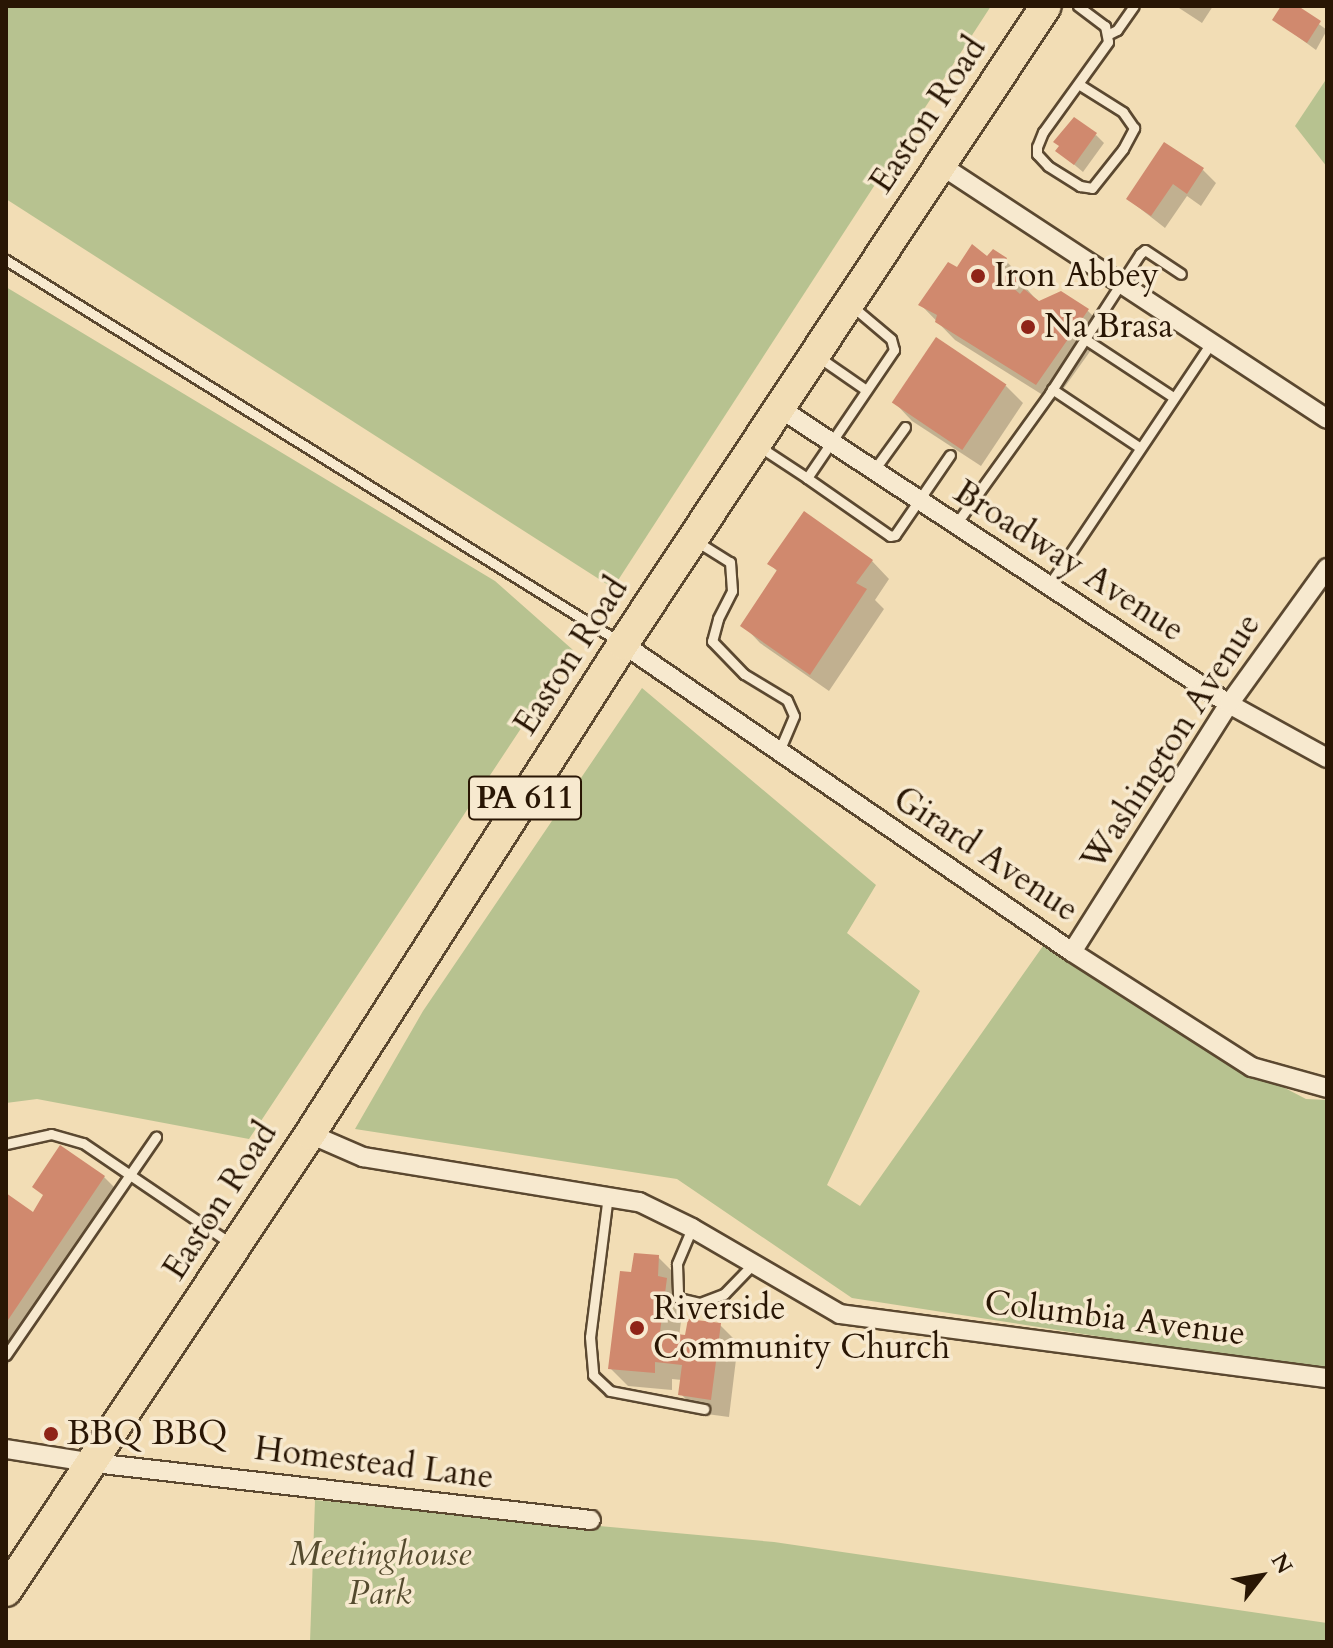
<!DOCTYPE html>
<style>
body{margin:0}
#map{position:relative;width:1333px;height:1648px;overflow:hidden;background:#f2ddb5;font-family:Cardo,serif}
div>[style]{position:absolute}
.green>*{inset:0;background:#b7c290}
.shadow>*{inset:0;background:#0003}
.building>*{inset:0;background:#d0896e;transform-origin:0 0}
.roads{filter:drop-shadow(2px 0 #5b4830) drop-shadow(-2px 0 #5b4830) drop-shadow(0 2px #5b4830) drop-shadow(0 -2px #5b4830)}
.service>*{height:9px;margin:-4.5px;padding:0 4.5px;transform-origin:4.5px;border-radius:4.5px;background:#f7e9cf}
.minor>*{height:18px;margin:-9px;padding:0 9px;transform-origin:9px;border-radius:9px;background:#f7e9cf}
.trunk>*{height:30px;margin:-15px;padding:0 15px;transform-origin:15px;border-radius:15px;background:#f2ddb5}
.dots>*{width:22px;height:22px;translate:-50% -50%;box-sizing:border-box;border:4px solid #f7e9cf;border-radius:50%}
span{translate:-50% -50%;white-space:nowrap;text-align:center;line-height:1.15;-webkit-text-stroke:7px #f7e9cf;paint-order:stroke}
.shield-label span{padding:2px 6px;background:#f7e9cf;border:2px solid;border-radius:6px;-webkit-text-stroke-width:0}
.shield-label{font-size:32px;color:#291604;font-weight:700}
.street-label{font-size:34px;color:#291604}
.poi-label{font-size:34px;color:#291604}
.left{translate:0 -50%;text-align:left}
.park-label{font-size:34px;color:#544a2e;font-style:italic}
.frame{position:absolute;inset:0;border:8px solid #291604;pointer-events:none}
.north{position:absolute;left:1221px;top:1536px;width:80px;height:80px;-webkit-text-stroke:6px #f7e9cf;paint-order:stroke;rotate:59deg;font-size:22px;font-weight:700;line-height:32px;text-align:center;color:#291604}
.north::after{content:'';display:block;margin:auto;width:28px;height:36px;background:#291604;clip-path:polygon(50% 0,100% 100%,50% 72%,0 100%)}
</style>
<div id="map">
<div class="green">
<i style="clip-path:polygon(6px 6px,991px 6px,613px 588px,6px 199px)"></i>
<i style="clip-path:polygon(1327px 78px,1327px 167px,1295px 126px)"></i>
<i style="clip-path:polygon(6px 287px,495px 581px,573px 650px,249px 1139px,37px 1099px,6px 1103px)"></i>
<i style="clip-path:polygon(642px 688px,876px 885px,847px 933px,920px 991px,827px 1185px,860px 1206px,1043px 946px,1180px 1033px,1306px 1099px,1327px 1100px,1327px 1372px,852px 1298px,677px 1179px,355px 1129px,423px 1011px)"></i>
<i style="clip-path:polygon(315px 1500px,774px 1542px,1327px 1623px,1327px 1642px,310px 1642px)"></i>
</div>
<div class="shadow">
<i style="clip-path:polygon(1176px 6px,1213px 6px,1202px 23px)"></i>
<i style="clip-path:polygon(1283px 6px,1294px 6px,1327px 30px,1316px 50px,1275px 20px)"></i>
<i style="clip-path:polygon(1096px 135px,1104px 143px,1083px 172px,1058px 151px)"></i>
<i style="clip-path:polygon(1203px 170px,1216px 183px,1201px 206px,1187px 196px,1165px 228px,1128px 199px)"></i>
<i style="clip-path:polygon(987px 259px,1005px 260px,1023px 278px,1021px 282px,1039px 303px,1061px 294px,1088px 311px,1106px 329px,1054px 402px,955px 340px,921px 305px,957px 270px)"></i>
<i style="clip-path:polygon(1006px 386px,1023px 403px,981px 466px,912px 421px,895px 403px)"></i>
<i style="clip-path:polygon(872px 561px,889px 579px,875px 600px,884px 609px,829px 691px,760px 643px,743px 625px,778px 572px,769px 563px)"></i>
<i style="clip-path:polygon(104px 1177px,122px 1195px,6px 1367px,6px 1195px,34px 1215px)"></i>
<i style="clip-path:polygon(658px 1257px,676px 1275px,675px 1289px,684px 1298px,679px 1337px,687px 1338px,720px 1325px,738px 1343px,729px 1417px,699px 1413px,681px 1394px,682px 1380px,672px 1379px,672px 1390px,628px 1386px,610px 1368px,633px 1274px)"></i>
</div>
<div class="building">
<i style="clip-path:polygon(1281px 6px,1298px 6px,1321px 21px,1307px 43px,1272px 20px)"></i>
<i style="clip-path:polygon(1074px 117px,1097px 133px,1074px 165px,1055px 151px,1059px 146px,1053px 142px)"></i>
<i style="clip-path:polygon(1164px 142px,1204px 168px,1187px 194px,1173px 184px,1151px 216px,1126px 199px)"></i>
<i style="clip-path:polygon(972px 244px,987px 256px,993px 249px,1007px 258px,1002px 267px,1019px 277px,1012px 287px,1020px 294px,1024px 289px,1039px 301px,1061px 291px,1089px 309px,1036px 385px,935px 322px,937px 315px,918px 305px,948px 262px,957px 267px)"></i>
<i style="left:936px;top:337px;width:85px;height:79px;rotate:34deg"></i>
<i style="clip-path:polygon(804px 511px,873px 560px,856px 583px,867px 589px,810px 675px,740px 626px,777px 570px,767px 564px)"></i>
<i style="clip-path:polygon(60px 1145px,105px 1176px,6px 1323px,6px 1193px,33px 1212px,43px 1195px,32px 1187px)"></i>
<i style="clip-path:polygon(634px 1253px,659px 1255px,658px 1276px,667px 1278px,660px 1332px,685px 1335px,688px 1319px,721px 1323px,711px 1400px,678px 1395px,682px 1365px,655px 1362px,655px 1373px,608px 1369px,620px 1271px,631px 1272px)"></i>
</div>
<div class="roads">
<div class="service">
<i style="left:1078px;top:6px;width:34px;rotate:37deg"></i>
<i style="left:1105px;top:26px;width:16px;rotate:79deg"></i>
<i style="left:1108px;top:42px;width:111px;rotate:125.8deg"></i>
<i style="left:1043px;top:132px;width:16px;rotate:112deg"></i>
<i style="left:1037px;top:147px;width:7px;rotate:90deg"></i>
<i style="left:1037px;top:154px;width:16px;rotate:47deg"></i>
<i style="left:1048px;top:166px;width:38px;rotate:32deg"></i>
<i style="left:1080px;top:186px;width:12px;rotate:9deg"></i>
<i style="left:1092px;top:188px;width:50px;rotate:-51.5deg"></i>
<i style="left:1123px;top:149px;width:24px;rotate:-62deg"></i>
<i style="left:1134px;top:128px;width:19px;rotate:-125deg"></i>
<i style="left:1123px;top:112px;width:51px;rotate:-147.9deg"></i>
<i style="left:1109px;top:34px;width:9px;rotate:-27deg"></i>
<i style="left:1117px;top:30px;width:29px;rotate:-55deg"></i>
<i style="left:6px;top:260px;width:723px;rotate:31.89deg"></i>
<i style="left:1085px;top:339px;width:105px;rotate:33.4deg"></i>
<i style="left:820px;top:358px;width:56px;rotate:34.8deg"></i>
<i style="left:1052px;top:389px;width:105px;rotate:33.7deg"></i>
<i style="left:760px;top:447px;width:56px;rotate:33.4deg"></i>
<i style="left:807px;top:478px;width:155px;rotate:-55.8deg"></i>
<i style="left:894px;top:350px;width:11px;rotate:-105deg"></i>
<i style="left:891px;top:339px;width:51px;rotate:-139.8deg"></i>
<i style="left:874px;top:470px;width:53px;rotate:-54.2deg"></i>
<i style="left:807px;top:478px;width:101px;rotate:34.9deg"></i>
<i style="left:890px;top:536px;width:5px;rotate:-11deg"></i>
<i style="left:895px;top:535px;width:97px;rotate:-55.5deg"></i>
<i style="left:956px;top:524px;width:161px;rotate:-54.3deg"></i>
<i style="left:1050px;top:393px;width:166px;rotate:-57.1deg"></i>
<i style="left:1140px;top:254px;width:6px;rotate:-39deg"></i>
<i style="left:1145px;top:250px;width:43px;rotate:33.7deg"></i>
<i style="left:696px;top:541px;width:40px;rotate:32deg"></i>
<i style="left:730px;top:562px;width:29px;rotate:86deg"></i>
<i style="left:732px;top:591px;width:31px;rotate:117deg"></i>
<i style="left:718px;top:619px;width:23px;rotate:105deg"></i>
<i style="left:712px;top:641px;width:46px;rotate:45.9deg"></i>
<i style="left:744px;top:674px;width:50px;rotate:31.2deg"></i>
<i style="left:787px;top:700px;width:17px;rotate:66deg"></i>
<i style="left:794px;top:716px;width:38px;rotate:113deg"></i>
<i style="left:1049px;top:585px;width:291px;rotate:-56.2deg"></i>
<i style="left:6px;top:1144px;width:46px;rotate:-12.5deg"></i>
<i style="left:51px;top:1134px;width:33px;rotate:16deg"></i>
<i style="left:83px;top:1143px;width:181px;rotate:34.2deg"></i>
<i style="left:608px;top:1195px;width:143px;rotate:97.2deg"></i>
<i style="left:590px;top:1337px;width:38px;rotate:85deg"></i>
<i style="left:593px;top:1375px;width:23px;rotate:43deg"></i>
<i style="left:610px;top:1391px;width:96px;rotate:10.8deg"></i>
<i style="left:692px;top:1228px;width:39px;rotate:113deg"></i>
<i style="left:677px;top:1264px;width:34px;rotate:88deg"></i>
<i style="left:678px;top:1298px;width:23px;rotate:13deg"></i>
<i style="left:700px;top:1303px;width:26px;rotate:-21deg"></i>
<i style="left:724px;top:1294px;width:42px;rotate:-46deg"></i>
<i style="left:6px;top:1355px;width:265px;rotate:-55.5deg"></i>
</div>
<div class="minor">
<i style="left:939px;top:164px;width:464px;rotate:33.3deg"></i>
<i style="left:781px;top:409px;width:536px;rotate:33.36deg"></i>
<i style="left:1229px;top:704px;width:112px;rotate:28.9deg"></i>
<i style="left:623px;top:644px;width:544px;rotate:34.45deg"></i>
<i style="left:1072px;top:952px;width:214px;rotate:32.6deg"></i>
<i style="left:1252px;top:1067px;width:78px;rotate:15.6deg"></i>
<i style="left:1072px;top:952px;width:294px;rotate:-57.7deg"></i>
<i style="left:1229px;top:704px;width:168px;rotate:-54.2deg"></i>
<i style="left:310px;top:1134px;width:58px;rotate:23.5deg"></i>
<i style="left:363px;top:1157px;width:280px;rotate:9.3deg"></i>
<i style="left:639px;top:1202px;width:59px;rotate:26.1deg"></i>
<i style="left:692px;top:1228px;width:171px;rotate:30.2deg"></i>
<i style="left:840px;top:1314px;width:491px;rotate:7.5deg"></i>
<i style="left:6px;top:1449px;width:89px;rotate:9deg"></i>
<i style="left:94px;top:1463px;width:500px;rotate:6.54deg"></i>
</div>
<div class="trunk">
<i style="left:6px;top:1591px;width:549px;rotate:-56.37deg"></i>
<i style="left:310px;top:1134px;width:581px;rotate:-57.43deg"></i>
<i style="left:623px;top:644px;width:765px;rotate:-56.46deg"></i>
</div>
</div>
<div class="dots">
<i style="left:978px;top:276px;background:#8f2418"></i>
<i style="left:1028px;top:327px;background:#8f2418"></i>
<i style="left:637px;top:1328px;background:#8f2418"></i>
<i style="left:51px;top:1434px;background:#8f2418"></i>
</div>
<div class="shield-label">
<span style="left:525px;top:798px">PA 611</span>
</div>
<div class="street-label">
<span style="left:928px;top:115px;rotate:-56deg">Easton Road</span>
<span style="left:1069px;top:561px;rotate:33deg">Broadway Avenue</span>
<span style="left:571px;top:656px;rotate:-57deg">Easton Road</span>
<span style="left:1171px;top:742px;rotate:-57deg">Washington Avenue</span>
<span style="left:986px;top:854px;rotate:34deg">Girard Avenue</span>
<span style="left:220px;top:1201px;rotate:-57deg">Easton Road</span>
<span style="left:1115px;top:1318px;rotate:7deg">Columbia Avenue</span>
<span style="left:374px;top:1463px;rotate:7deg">Homestead Lane</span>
</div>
<div class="poi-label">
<span class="left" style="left:994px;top:276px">Iron Abbey</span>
<span class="left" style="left:1044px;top:327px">Na Brasa</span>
<span class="left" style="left:653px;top:1328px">Riverside<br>Community Church</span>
<span class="left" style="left:67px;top:1434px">BBQ BBQ</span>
</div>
<div class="park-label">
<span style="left:380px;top:1574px">Meetinghouse<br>Park</span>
</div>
<div class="frame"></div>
<div class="north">N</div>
</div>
